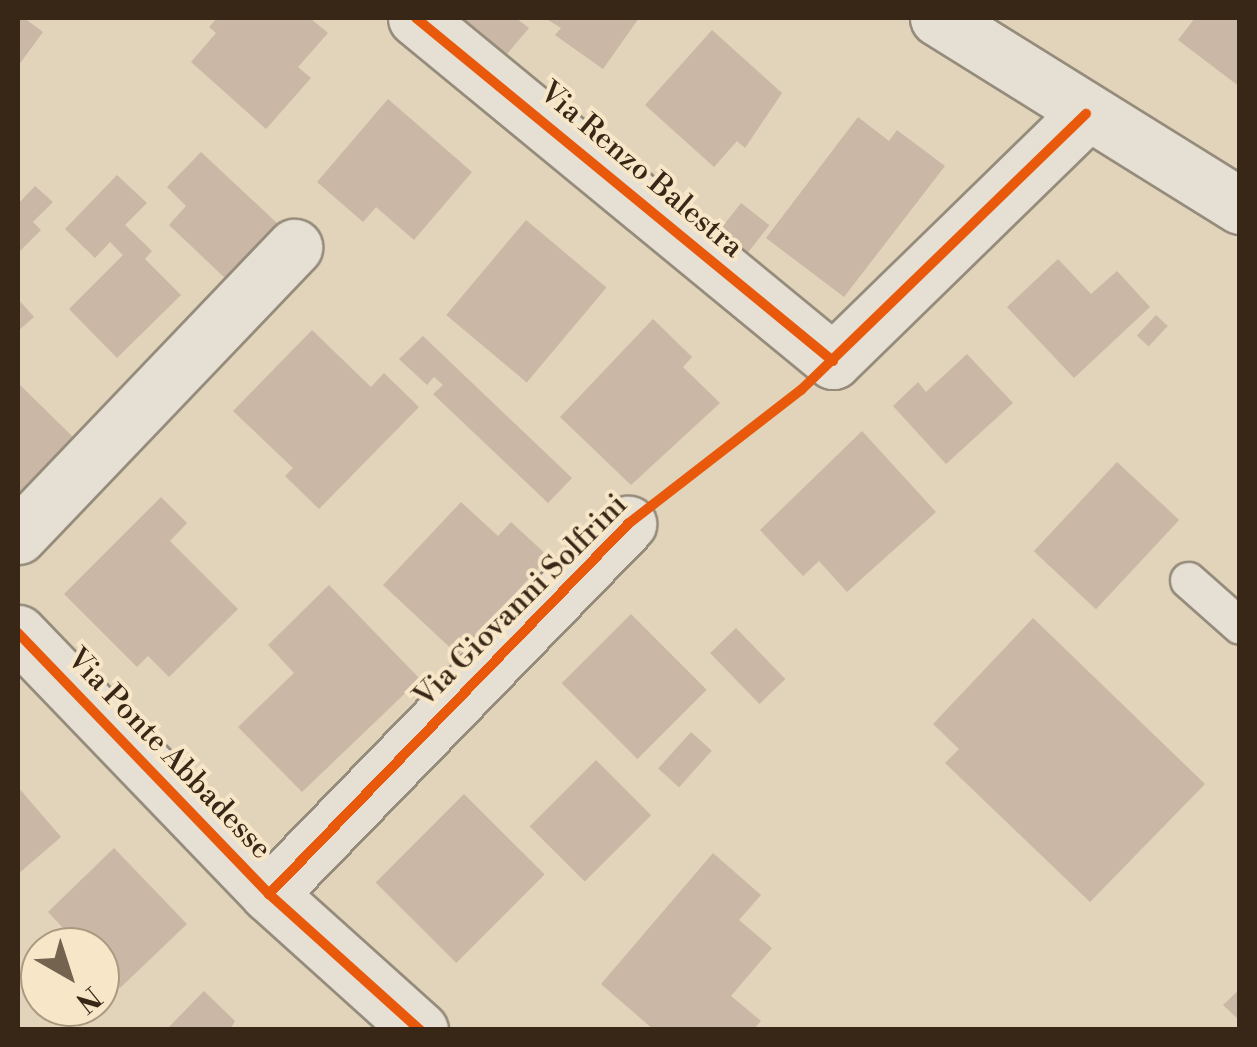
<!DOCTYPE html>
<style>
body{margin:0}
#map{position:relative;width:1257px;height:1047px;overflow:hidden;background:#e1d4ba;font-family:"Libre Bodoni",serif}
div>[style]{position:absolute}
.building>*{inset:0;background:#cab7a6;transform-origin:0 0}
.roads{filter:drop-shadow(2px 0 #968c7c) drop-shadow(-2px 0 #968c7c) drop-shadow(0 2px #968c7c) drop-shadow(0 -2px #968c7c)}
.service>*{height:35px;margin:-17.5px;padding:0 17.5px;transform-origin:17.5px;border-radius:17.5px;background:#e6dfd3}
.minor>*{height:55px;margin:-27.5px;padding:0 27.5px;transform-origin:27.5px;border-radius:27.5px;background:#e6dfd3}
.cycleway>*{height:10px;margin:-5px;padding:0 5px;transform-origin:5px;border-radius:5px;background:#e8590c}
span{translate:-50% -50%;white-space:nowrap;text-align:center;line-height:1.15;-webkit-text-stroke:8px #f7e6c7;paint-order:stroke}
.street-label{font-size:30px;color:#382616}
.frame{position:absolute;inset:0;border:20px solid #382616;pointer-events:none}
.north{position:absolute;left:20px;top:927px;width:100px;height:100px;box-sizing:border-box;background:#f7e6c7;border:2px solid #ab9980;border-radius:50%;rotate:141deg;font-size:28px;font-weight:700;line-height:40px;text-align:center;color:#382616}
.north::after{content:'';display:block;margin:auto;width:35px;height:45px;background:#73634f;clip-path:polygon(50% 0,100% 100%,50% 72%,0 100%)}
</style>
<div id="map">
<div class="building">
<i style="clip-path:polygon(24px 18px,43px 32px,18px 66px,18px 21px)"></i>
<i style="clip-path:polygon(217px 18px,310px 18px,328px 33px,298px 67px,311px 78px,266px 129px,191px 62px,216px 33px,209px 27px)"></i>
<i style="clip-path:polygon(461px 18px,516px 18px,529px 28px,507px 54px)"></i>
<i style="clip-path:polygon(545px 18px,639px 18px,603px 69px,555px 35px,561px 28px)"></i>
<i style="clip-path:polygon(1195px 18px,1240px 18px,1240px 87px,1178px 40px)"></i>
<i style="clip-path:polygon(712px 30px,782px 93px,745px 148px,737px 141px,714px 167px,645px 105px)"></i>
<i style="clip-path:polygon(388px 99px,472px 172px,414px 240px,376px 207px,363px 222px,317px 182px)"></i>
<i style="clip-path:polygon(858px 117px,889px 141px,897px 130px,945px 166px,844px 297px,766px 238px)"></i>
<i style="clip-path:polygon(201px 152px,279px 225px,227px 280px,169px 225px,186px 206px,167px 187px)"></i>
<i style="clip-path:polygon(117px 175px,147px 203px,125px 225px,152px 251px,145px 259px,181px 295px,117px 358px,69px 309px,123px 255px,110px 242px,95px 258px,65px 229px)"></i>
<i style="clip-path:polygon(35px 186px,53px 202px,33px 222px,41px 230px,18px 253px,18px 204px)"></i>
<i style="left:741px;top:203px;width:36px;height:45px;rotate:38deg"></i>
<i style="left:526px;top:220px;width:105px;height:124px;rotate:40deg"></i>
<i style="clip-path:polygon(1058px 259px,1091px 294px,1117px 271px,1150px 307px,1074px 378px,1007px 307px)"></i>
<i style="clip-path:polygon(18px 299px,34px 317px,18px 331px)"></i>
<i style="left:1156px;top:315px;width:16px;height:28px;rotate:43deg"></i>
<i style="clip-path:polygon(653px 319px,692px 357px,683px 367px,720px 403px,631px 485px,560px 417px)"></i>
<i style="clip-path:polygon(312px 330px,371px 387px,384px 373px,419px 407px,319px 509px,285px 476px,293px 468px,233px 411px)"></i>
<i style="clip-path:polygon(423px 336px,572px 478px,548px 503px,433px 394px,443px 385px,434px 377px,427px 385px,399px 359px)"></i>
<i style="clip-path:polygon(967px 354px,1013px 403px,946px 464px,893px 406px,918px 382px,926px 392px)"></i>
<i style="clip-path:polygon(18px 383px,76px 440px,22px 496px,18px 491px)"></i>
<i style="clip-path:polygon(862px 431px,936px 512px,847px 592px,819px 561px,803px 576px,760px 530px)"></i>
<i style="left:1117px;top:462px;width:85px;height:122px;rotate:43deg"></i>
<i style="clip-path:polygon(161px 497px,187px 523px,170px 541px,238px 609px,169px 677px,148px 656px,137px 667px,64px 594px)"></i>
<i style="clip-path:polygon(461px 502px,498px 536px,511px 522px,549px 557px,458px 655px,383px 585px)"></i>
<i style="clip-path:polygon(329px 585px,420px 679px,302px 792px,238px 727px,294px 673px,268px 645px)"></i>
<i style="left:631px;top:614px;width:107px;height:98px;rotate:45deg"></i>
<i style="clip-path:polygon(1033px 618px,1205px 784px,1090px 902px,945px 763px,959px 749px,933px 724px)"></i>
<i style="left:736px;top:628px;width:71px;height:36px;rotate:46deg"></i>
<i style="left:691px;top:732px;width:28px;height:49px;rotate:42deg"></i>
<i style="left:596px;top:760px;width:78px;height:94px;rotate:45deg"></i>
<i style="clip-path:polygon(18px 787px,61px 837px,18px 874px)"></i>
<i style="left:464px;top:794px;width:114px;height:125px;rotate:45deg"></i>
<i style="clip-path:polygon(114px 848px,187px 924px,120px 988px,100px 967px,100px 947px,81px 947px,48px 912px)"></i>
<i style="clip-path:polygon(713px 853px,761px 895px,739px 920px,772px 948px,731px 996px,761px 1021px,753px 1030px,654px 1030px,601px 984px)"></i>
<i style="clip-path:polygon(1240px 989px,1240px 1021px,1223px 1005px)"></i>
<i style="clip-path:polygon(204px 991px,235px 1021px,230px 1030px,166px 1030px)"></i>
</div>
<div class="roads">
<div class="service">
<i style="left:1188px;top:580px;width:69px;rotate:41.5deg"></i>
</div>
<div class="minor">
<i style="left:416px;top:18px;width:540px;rotate:39.44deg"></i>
<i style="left:833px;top:361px;width:354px;rotate:-44.3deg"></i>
<i style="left:938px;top:18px;width:356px;rotate:31.9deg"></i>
<i style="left:18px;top:536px;width:400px;rotate:-46.3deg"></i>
<i style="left:18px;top:633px;width:362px;rotate:46.1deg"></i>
<i style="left:269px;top:894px;width:203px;rotate:42deg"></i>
<i style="left:269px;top:894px;width:516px;rotate:-45.86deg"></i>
</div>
</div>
<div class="cycleway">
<i style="left:416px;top:18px;width:540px;rotate:39.44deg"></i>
<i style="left:18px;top:633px;width:362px;rotate:46.1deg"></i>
<i style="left:269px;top:894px;width:203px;rotate:42deg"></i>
<i style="left:269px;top:894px;width:516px;rotate:-45.86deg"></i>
<i style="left:628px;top:524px;width:219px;rotate:-37.8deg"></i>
<i style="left:801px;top:390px;width:397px;rotate:-44.1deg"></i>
</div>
<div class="street-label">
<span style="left:641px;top:170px;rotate:40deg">Via Renzo Balestra</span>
<span style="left:521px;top:601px;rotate:-45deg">Via Giovanni Solfrini</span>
<span style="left:169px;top:754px;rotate:46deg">Via Ponte Abbadesse</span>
</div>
<div class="frame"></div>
<div class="north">N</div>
</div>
